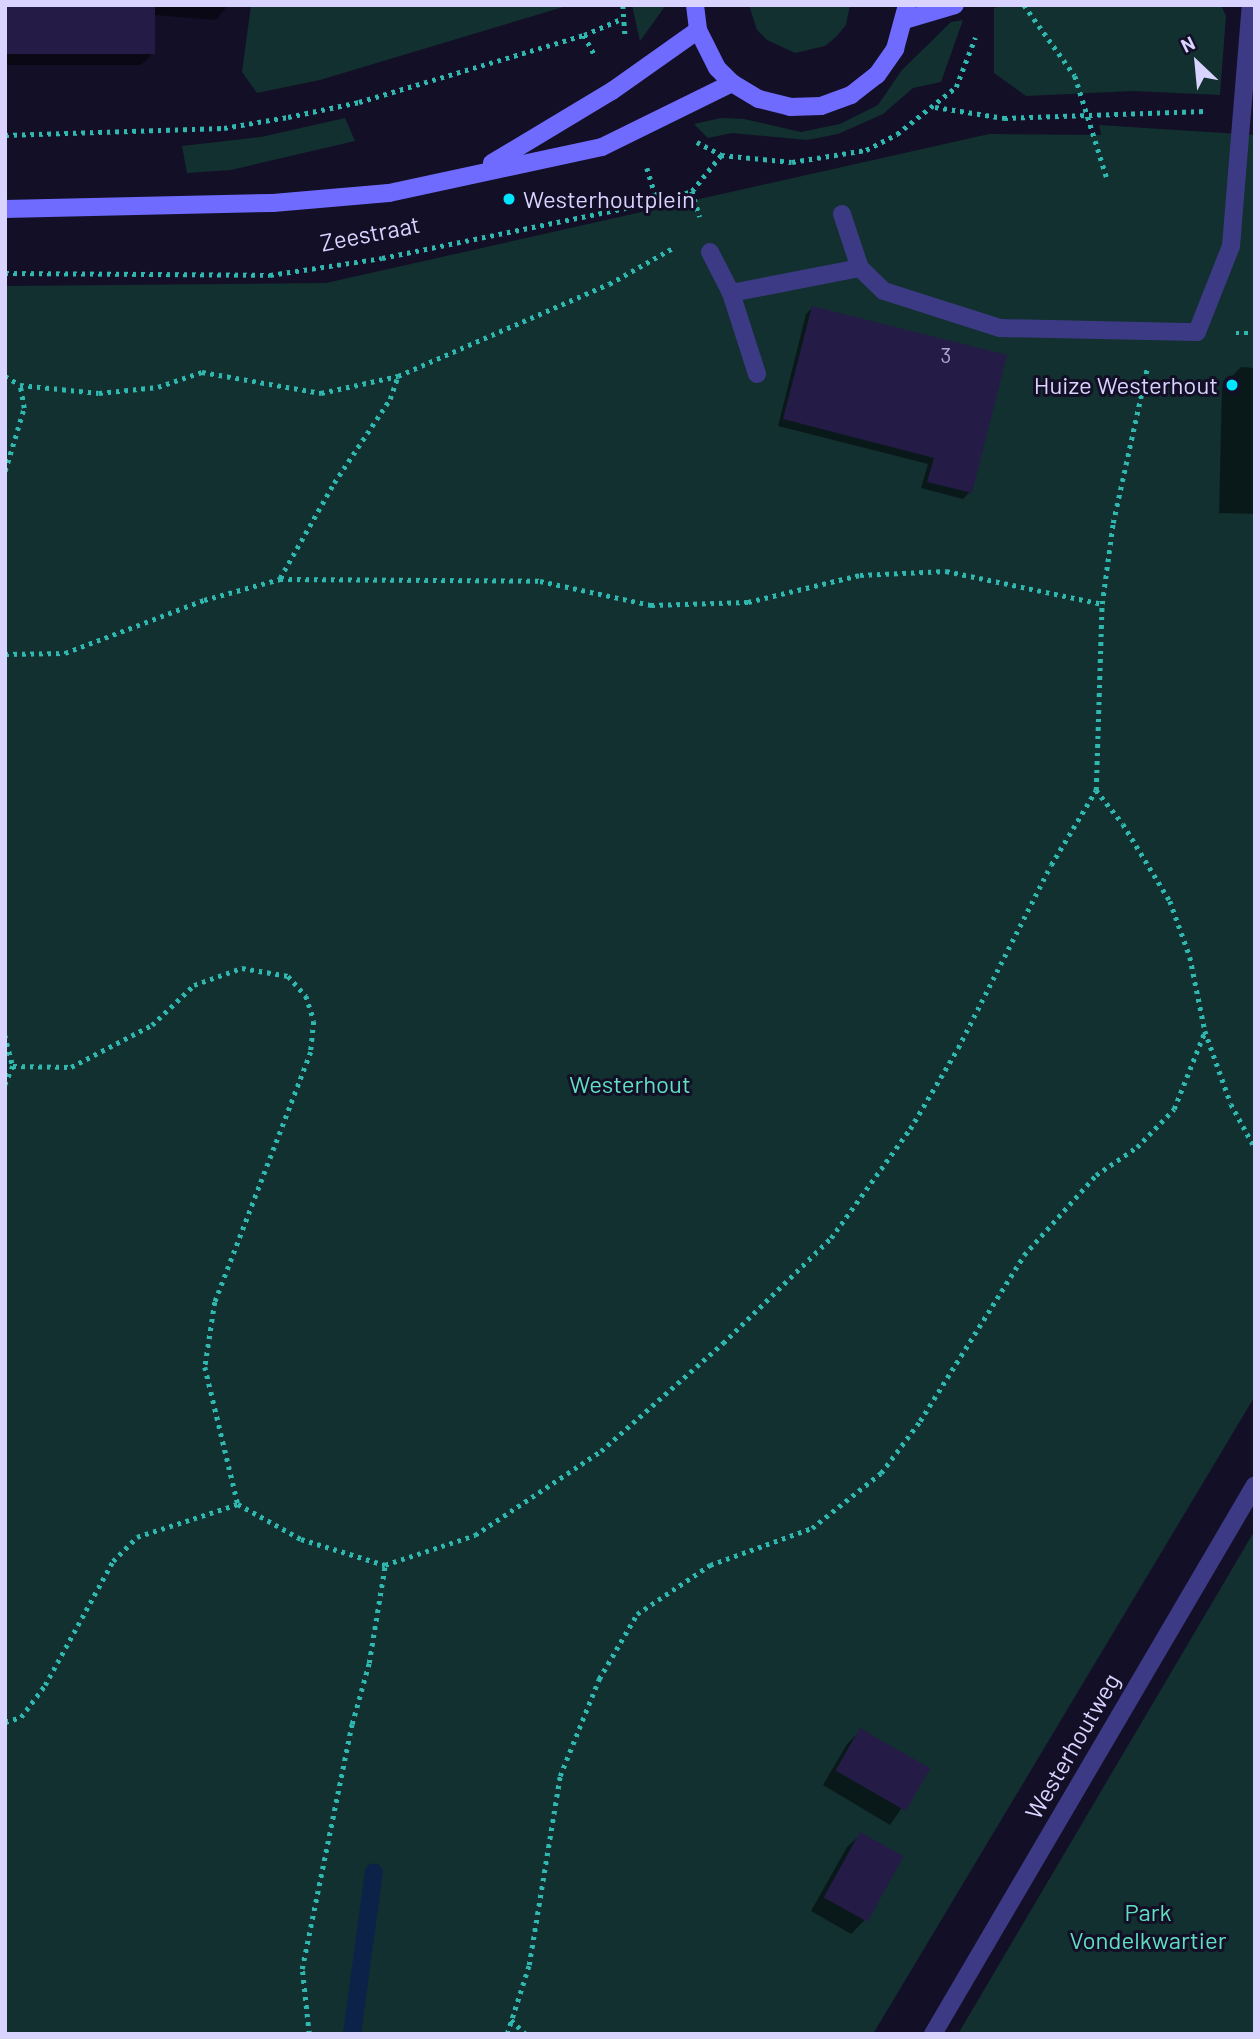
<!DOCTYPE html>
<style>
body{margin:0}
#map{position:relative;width:1260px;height:2039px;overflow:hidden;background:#130f26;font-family:Barlow,sans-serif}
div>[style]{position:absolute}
.green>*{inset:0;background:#12302f}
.shadow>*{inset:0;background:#0007}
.stream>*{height:18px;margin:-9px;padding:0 9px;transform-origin:9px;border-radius:9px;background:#0c2248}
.building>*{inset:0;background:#241b47;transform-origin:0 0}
.path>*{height:4.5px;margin-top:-2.25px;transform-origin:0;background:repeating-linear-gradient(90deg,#2fb8b0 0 3.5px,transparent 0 8.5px)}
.lane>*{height:18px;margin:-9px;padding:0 9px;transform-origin:9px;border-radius:9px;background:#3d3a85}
.street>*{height:18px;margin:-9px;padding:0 9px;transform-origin:9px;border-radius:9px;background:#3d3a85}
.secondary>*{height:18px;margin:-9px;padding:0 9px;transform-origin:9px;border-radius:9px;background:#6f6bff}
.dots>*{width:19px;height:19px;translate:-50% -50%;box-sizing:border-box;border:4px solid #130f26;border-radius:50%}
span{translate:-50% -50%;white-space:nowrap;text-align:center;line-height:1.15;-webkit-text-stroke:6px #130f26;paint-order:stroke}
.number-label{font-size:21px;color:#aca6d1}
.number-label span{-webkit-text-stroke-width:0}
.poi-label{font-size:24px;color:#d9d4ff}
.left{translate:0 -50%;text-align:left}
.right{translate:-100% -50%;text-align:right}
.street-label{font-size:24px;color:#d9d4ff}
.park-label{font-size:24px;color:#5fe0c0}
.frame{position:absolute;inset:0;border:7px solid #d9d4ff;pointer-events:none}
.north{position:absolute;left:1162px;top:28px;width:70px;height:70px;-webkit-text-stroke:5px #130f26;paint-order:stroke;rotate:334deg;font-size:19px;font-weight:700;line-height:28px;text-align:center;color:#d9d4ff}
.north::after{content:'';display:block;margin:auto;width:24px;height:32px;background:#d9d4ff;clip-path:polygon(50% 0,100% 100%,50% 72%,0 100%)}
</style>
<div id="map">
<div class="green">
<i style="clip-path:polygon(251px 5px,570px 5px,320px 80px,257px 93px,242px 72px)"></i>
<i style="clip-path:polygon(632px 5px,666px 5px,640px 41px)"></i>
<i style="clip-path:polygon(749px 5px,850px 5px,846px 25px,836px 37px,825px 46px,795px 53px,767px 40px,757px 30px)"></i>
<i style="clip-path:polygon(1006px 5px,1221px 5px,1226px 16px,1220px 95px,1134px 91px,1026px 96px,994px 73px,994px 8px)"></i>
<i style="clip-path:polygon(963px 20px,941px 82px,913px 88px,883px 114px,838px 134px,807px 140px,732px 133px,708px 138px,694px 124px,721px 118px,744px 119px,801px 132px,840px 124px,878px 105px,902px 70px,951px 22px)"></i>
<i style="clip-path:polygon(345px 118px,355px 141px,231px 170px,187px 173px,182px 146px,261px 137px)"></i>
<i style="clip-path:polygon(1099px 125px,1255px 135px,1255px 1396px,873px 2034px,5px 2034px,5px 286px,326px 283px,989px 134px,1101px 135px)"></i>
<i style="clip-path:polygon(1255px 1530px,1255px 2034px,958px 2034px)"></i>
</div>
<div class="shadow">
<i style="clip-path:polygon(5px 5px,228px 5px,216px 20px,155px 15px,153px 53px,141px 65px,5px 65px)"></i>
<i style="clip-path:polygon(812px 308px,970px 492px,963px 499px,921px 488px,928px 464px,778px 426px,806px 314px)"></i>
<i style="clip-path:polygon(1241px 367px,1255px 368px,1255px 514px,1219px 513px,1222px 387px)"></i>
<i style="clip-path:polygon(860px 1731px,928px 1770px,890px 1825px,823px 1785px,847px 1744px)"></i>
<i style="clip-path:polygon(861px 1834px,864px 1921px,851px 1934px,811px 1911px,847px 1847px)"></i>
</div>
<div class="stream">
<i style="left:352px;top:2034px;width:163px;rotate:-82.3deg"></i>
</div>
<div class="building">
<i style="left:5px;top:5px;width:150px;height:49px"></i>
<i style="clip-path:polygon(812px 306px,1007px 355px,972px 493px,927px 482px,934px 458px,783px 419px)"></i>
<i style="left:860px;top:1728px;width:81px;height:49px;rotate:30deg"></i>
<i style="left:860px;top:1832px;width:50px;height:75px;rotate:29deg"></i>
</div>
<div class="path">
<i style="left:623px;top:5px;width:30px;rotate:86deg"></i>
<i style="left:1024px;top:5px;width:87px;rotate:54.3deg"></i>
<i style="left:1075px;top:76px;width:107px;rotate:72.6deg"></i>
<i style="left:584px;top:35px;width:24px;rotate:62deg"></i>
<i style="left:935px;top:107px;width:70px;rotate:9.1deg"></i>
<i style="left:1004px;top:118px;width:201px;rotate:-2deg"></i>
<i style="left:5px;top:135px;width:219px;rotate:-1.8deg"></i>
<i style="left:224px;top:128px;width:65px;rotate:-9.8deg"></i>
<i style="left:288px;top:117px;width:73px;rotate:-11.9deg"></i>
<i style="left:359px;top:102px;width:235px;rotate:-16.6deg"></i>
<i style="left:584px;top:35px;width:40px;rotate:-23.4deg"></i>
<i style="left:697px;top:142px;width:27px;rotate:28deg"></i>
<i style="left:721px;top:155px;width:71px;rotate:5.6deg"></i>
<i style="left:792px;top:162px;width:75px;rotate:-9.2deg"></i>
<i style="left:866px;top:150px;width:35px;rotate:-27deg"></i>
<i style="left:897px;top:134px;width:75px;rotate:-38.5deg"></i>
<i style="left:956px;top:87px;width:53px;rotate:-68.8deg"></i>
<i style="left:647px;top:168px;width:34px;rotate:73deg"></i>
<i style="left:692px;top:191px;width:27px;rotate:73deg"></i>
<i style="left:5px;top:273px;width:265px;rotate:0.4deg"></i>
<i style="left:270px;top:275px;width:113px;rotate:-8.6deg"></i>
<i style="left:382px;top:258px;width:293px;rotate:-11.6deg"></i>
<i style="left:669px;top:199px;width:24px;rotate:-19deg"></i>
<i style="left:692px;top:191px;width:46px;rotate:-51.1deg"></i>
<i style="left:1236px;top:333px;width:19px"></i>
<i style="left:5px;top:376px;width:17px;rotate:31deg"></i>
<i style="left:20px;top:385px;width:79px;rotate:5.8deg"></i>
<i style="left:99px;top:393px;width:59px;rotate:-5.8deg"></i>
<i style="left:158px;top:387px;width:46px;rotate:-18.8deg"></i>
<i style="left:202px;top:372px;width:121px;rotate:10deg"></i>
<i style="left:321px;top:393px;width:79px;rotate:-12.4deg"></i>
<i style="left:398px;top:376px;width:230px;rotate:-23.6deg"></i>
<i style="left:609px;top:284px;width:73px;rotate:-29.4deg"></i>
<i style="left:5px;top:471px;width:66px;rotate:-73.2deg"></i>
<i style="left:24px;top:408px;width:23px;rotate:-100deg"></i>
<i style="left:280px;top:578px;width:109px;rotate:-60.4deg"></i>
<i style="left:334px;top:483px;width:101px;rotate:-56.3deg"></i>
<i style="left:390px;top:399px;width:24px;rotate:-71deg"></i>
<i style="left:5px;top:654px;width:60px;rotate:-1deg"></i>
<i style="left:65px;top:653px;width:149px;rotate:-20.9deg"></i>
<i style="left:204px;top:600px;width:79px;rotate:-15.4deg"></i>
<i style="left:280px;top:579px;width:260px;rotate:0.4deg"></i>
<i style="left:540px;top:581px;width:114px;rotate:12.2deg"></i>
<i style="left:651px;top:605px;width:97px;rotate:-1.8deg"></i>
<i style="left:748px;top:602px;width:115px;rotate:-13.6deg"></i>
<i style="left:860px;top:575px;width:86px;rotate:-2.7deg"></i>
<i style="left:946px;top:571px;width:159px;rotate:11.9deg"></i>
<i style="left:1096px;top:790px;width:43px;rotate:51.5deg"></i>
<i style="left:1123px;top:824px;width:90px;rotate:58.6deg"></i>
<i style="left:1170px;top:901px;width:59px;rotate:70.3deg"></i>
<i style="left:1190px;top:957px;width:76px;rotate:78.5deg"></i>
<i style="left:1205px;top:1031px;width:77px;rotate:70.4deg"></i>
<i style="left:1231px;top:1104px;width:50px;rotate:61.4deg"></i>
<i style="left:5px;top:1035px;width:32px;rotate:76deg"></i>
<i style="left:13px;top:1066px;width:21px;rotate:113deg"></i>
<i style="left:13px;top:1066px;width:58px;rotate:1deg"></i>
<i style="left:71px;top:1067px;width:91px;rotate:-27.4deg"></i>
<i style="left:152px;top:1025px;width:58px;rotate:-43.6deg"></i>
<i style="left:194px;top:985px;width:51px;rotate:-19.5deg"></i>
<i style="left:242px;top:968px;width:47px;rotate:9.9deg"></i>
<i style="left:288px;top:976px;width:27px;rotate:48deg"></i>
<i style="left:306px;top:996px;width:26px;rotate:72deg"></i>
<i style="left:314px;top:1021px;width:31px;rotate:96deg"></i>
<i style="left:311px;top:1052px;width:268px;rotate:111deg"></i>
<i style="left:215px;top:1302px;width:66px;rotate:98.7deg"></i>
<i style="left:205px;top:1367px;width:141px;rotate:76.5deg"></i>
<i style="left:5px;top:1722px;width:17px;rotate:-17deg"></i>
<i style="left:21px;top:1717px;width:40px;rotate:-53deg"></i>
<i style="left:45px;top:1685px;width:141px;rotate:-61.3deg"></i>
<i style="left:113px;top:1561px;width:34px;rotate:-45deg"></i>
<i style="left:137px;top:1537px;width:106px;rotate:-18.1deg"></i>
<i style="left:238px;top:1504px;width:72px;rotate:29.1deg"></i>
<i style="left:301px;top:1539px;width:88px;rotate:17.2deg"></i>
<i style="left:385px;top:1565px;width:95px;rotate:-18.4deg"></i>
<i style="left:475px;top:1535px;width:151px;rotate:-33.7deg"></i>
<i style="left:601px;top:1451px;width:163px;rotate:-41.5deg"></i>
<i style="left:723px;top:1343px;width:151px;rotate:-44.2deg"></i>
<i style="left:831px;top:1238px;width:135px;rotate:-54.1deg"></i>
<i style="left:910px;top:1129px;width:94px;rotate:-59.3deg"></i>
<i style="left:958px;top:1048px;width:205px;rotate:-63.1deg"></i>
<i style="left:1051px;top:865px;width:87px;rotate:-59deg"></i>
<i style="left:1096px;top:790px;width:186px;rotate:-88.2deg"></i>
<i style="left:1102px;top:604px;width:82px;rotate:-82.3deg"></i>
<i style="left:1113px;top:523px;width:158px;rotate:-77.6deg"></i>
<i style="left:511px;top:2020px;width:21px;rotate:43deg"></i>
<i style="left:309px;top:2034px;width:65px;rotate:-96.1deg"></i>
<i style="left:302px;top:1969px;width:250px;rotate:-78.5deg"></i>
<i style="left:352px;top:1724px;width:63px;rotate:-74.4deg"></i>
<i style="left:369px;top:1663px;width:99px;rotate:-80.7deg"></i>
<i style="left:507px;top:2034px;width:72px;rotate:-72.3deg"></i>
<i style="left:529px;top:1965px;width:192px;rotate:-80.7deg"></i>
<i style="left:560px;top:1776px;width:105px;rotate:-68.1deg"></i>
<i style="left:599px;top:1679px;width:75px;rotate:-59.7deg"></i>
<i style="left:637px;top:1614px;width:88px;rotate:-33.9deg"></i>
<i style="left:710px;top:1565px;width:109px;rotate:-19.9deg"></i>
<i style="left:812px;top:1528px;width:88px;rotate:-38.6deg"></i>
<i style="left:881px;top:1473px;width:65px;rotate:-53.1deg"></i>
<i style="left:920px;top:1421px;width:196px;rotate:-57.9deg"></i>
<i style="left:1024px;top:1255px;width:108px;rotate:-48deg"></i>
<i style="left:1096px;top:1175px;width:50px;rotate:-34.3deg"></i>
<i style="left:1137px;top:1147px;width:53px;rotate:-45.8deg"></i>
<i style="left:1174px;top:1109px;width:84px;rotate:-68.3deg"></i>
</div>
<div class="lane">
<i style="left:842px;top:214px;width:57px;rotate:71.6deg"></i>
<i style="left:710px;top:252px;width:46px;rotate:62.9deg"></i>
<i style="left:731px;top:293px;width:85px;rotate:72.2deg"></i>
<i style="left:731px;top:293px;width:131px;rotate:-11deg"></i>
<i style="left:860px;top:268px;width:33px;rotate:44deg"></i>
<i style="left:884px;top:291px;width:122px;rotate:17.7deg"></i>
<i style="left:1000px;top:328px;width:197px;rotate:1.2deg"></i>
<i style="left:1197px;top:332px;width:92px;rotate:-68.4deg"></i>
<i style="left:1231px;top:246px;width:242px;rotate:-85.3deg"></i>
</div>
<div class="street">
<i style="left:933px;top:2034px;width:636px;rotate:-59.61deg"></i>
</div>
<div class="secondary">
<i style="left:695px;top:5px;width:25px;rotate:83deg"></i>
<i style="left:698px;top:30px;width:42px;rotate:63.4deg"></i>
<i style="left:717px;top:68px;width:21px;rotate:45deg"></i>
<i style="left:732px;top:83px;width:31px;rotate:31deg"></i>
<i style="left:759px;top:99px;width:32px;rotate:14deg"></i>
<i style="left:790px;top:107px;width:31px;rotate:-2deg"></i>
<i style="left:821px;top:106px;width:32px;rotate:-20deg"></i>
<i style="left:851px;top:95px;width:33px;rotate:-38deg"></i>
<i style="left:877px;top:75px;width:32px;rotate:-55deg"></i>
<i style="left:895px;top:49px;width:46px;rotate:-74.7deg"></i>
<i style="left:905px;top:20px;width:52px;rotate:-16.7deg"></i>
<i style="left:492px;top:163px;width:140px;rotate:-31deg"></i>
<i style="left:612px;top:91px;width:105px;rotate:-35.3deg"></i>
<i style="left:5px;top:209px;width:268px;rotate:-1.3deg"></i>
<i style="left:273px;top:203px;width:116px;rotate:-4.9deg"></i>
<i style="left:389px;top:193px;width:218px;rotate:-12.2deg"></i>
<i style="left:602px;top:147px;width:145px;rotate:-26.2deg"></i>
</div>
<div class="dots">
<i style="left:509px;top:199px;background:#00e5ff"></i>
<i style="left:1232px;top:385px;background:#00e5ff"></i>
</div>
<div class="number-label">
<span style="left:946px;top:355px">3</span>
</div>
<div class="poi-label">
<span class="left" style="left:523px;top:199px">Westerhoutplein</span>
<span class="right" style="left:1218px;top:385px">Huize Westerhout</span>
</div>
<div class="street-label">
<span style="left:370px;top:233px;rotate:-11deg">Zeestraat</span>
<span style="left:1072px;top:1746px;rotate:-60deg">Westerhoutweg</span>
</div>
<div class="park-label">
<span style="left:630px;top:1084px">Westerhout</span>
<span style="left:1148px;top:1926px">Park<br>Vondelkwartier</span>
</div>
<div class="frame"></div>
<div class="north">N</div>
</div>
